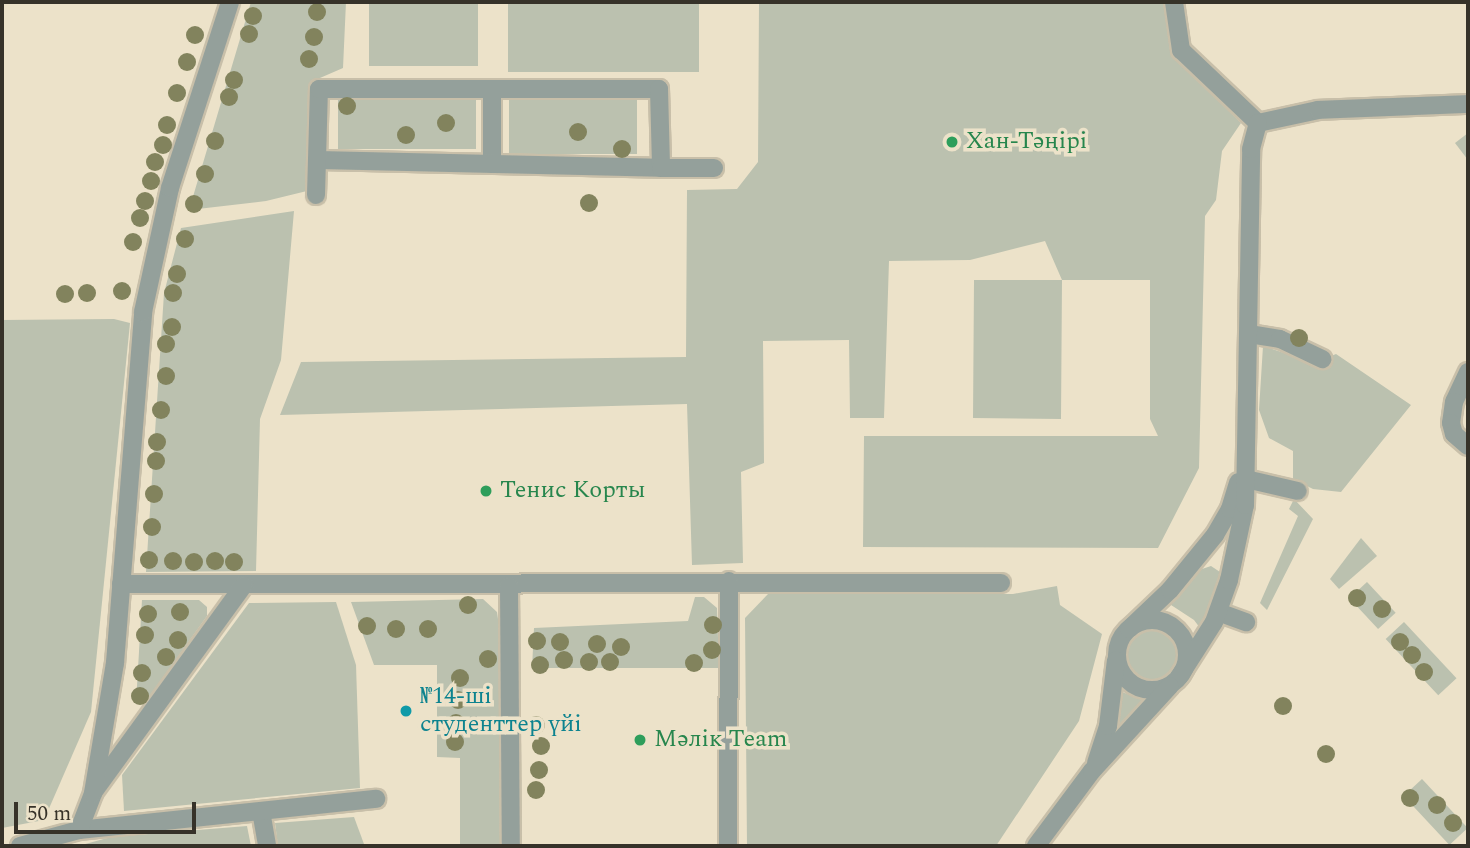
<!DOCTYPE html>
<meta charset="utf-8">
<style>
body{margin:0}
#map{position:relative;width:1470px;height:848px;overflow:hidden;background:#ece2c9;font-family:Spectral,serif}
div>[style]{position:absolute}
.green>*{inset:0;background:#bbc1af;transform-origin:0 0}
.round{border-radius:50%}
.roads{filter:drop-shadow(2px 0 #c8bfa9) drop-shadow(-2px 0 #c8bfa9) drop-shadow(0 2px #c8bfa9) drop-shadow(0 -2px #c8bfa9)}
.minor>*{height:18px;margin:-9px;padding:0 9px;transform-origin:9px;border-radius:9px;background:#94a09b}
.minor>.ring{margin:-9px;padding:0;box-sizing:content-box;background:none;border:18px solid #94a09b;border-radius:50%}
.trees>*{width:18px;height:18px;margin:-9px;border-radius:50%;background:#82835d}
.dots>*{width:19px;height:19px;translate:-50% -50%;box-sizing:border-box;border:4px solid #ece2c9;border-radius:50%}
span{translate:-50% -50%;white-space:nowrap;text-align:center;line-height:1.15;-webkit-text-stroke:7px #ece2c9;paint-order:stroke}
.leisure-label{font-size:24px;color:#27864d}
.left{translate:0 -50%;text-align:left}
.culture-label{font-size:24px;color:#0d838f}
.frame{position:absolute;inset:0;border:4px solid #363229;pointer-events:none}
.scale{position:absolute;left:14px;top:802px;width:182px;height:32px;box-sizing:border-box;border:4px solid #363229;border-top:0;padding-left:9px;font-size:21px;line-height:24px;white-space:nowrap;color:#363229;-webkit-text-stroke:5px #ece2c9;paint-order:stroke}
</style>
<div id="map">
<div class="green">
<i style="clip-path:polygon(251px 2px,346px 2px,343px 68px,313px 81px,311px 190px,266px 201px,189px 210px)"></i>
<i style="left:369px;top:2px;width:109px;height:64px"></i>
<i style="left:508px;top:2px;width:191px;height:70px"></i>
<i style="clip-path:polygon(759px 2px,1167px 2px,1167px 28px,1176px 58px,1241px 123px,1222px 151px,1216px 200px,1205px 216px,1199px 468px,1158px 548px,863px 547px,864px 436px,1158px 436px,1150px 419px,1150px 280px,1062px 280px,1061px 419px,973px 418px,974px 280px,1062px 280px,1045px 241px,970px 260px,889px 261px,884px 418px,850px 418px,849px 340px,763px 341px,764px 463px,741px 472px,743px 563px,692px 565px,687px 404px,280px 415px,301px 362px,686px 357px,687px 190px,737px 189px,758px 162px)"></i>
<i style="left:476px;top:99px;width:50px;height:138px;rotate:90deg"></i>
<i style="left:509px;top:100px;width:128px;height:54px"></i>
<i style="clip-path:polygon(1468px 133px,1468px 160px,1455px 143px)"></i>
<i style="clip-path:polygon(294px 211px,281px 360px,260px 419px,256px 571px,146px 572px,164px 293px,181px 228px)"></i>
<i style="clip-path:polygon(114px 319px,130px 323px,91px 712px,44px 820px,2px 828px,2px 320px)"></i>
<i style="clip-path:polygon(1263px 346px,1314px 363px,1336px 354px,1411px 405px,1341px 492px,1313px 489px,1293px 479px,1293px 451px,1269px 438px,1259px 410px)"></i>
<i style="clip-path:polygon(1294px 499px,1313px 519px,1267px 610px,1260px 603px,1298px 516px,1289px 509px)"></i>
<i style="clip-path:polygon(1361px 538px,1377px 556px,1339px 589px,1330px 579px)"></i>
<i style="clip-path:polygon(1211px 566px,1220px 572px,1220px 585px,1203px 632px,1194px 620px,1168px 603px,1202px 569px)"></i>
<i style="left:1367px;top:582px;width:42px;height:24px;rotate:47deg"></i>
<i style="clip-path:polygon(1057px 586px,1060px 605px,1102px 634px,1079px 721px,996px 846px,747px 846px,745px 618px,768px 594px,1013px 594px)"></i>
<i style="clip-path:polygon(695px 597px,704px 597px,717px 608px,719px 668px,532px 668px,534px 628px,688px 621px)"></i>
<i style="clip-path:polygon(483px 599px,497px 612px,499px 626px,500px 846px,460px 846px,460px 758px,437px 757px,437px 665px,374px 665px,351px 602px)"></i>
<i style="clip-path:polygon(142px 600px,199px 600px,207px 607px,207px 616px,145px 703px,136px 703px)"></i>
<i style="clip-path:polygon(336px 602px,356px 665px,360px 788px,124px 811px,122px 775px,249px 603px)"></i>
<i style="left:1404px;top:622px;width:77px;height:25px;rotate:47deg"></i>
<i class="round" style="left:1125px;top:630px;width:52px;height:52px"></i>
<i style="clip-path:polygon(1122px 692px,1144px 700px,1119px 727px)"></i>
<i style="left:1422px;top:779px;width:67px;height:25px;rotate:47deg"></i>
<i style="clip-path:polygon(354px 817px,364px 844px,278px 846px,275px 823px)"></i>
<i style="clip-path:polygon(247px 826px,251px 846px,78px 846px,111px 837px)"></i>
</div>
<div class="roads">
<div class="minor">
<i style="left:1174px;top:2px;width:49px;rotate:81.7deg"></i>
<i style="left:1181px;top:50px;width:106px;rotate:43.5deg"></i>
<i style="left:492px;top:91px;width:73px;rotate:90deg"></i>
<i style="left:1258px;top:123px;width:61px;rotate:-12.2deg"></i>
<i style="left:1318px;top:110px;width:150px;rotate:-2.3deg"></i>
<i style="left:317px;top:160px;width:344px;rotate:1.3deg"></i>
<i style="left:316px;top:195px;width:106px;rotate:-88.4deg"></i>
<i style="left:319px;top:89px;width:340px"></i>
<i style="left:659px;top:89px;width:79px;rotate:88.5deg"></i>
<i style="left:661px;top:168px;width:53px"></i>
<i style="left:1249px;top:334px;width:31px;rotate:9deg"></i>
<i style="left:1280px;top:339px;width:47px;rotate:25.5deg"></i>
<i style="left:1468px;top:372px;width:33px;rotate:115deg"></i>
<i style="left:1454px;top:402px;width:21px;rotate:98deg"></i>
<i style="left:1451px;top:423px;width:11px;rotate:75deg"></i>
<i style="left:1454px;top:434px;width:18px;rotate:41deg"></i>
<i style="left:1246px;top:479px;width:53px;rotate:13deg"></i>
<i style="left:121px;top:584px;width:880px;rotate:-0.07deg"></i>
<i style="left:509px;top:586px;width:260px;rotate:89.6deg"></i>
<i style="left:1218px;top:612px;width:30px;rotate:20deg"></i>
<i class="ring" style="left:1117px;top:620px;width:52px;height:52px"></i>
<i style="left:1129px;top:629px;width:57px;rotate:-43.6deg"></i>
<i style="left:1170px;top:590px;width:71px;rotate:-50.7deg"></i>
<i style="left:1215px;top:535px;width:30px;rotate:-60deg"></i>
<i style="left:1230px;top:509px;width:28px;rotate:-73deg"></i>
<i style="left:1179px;top:677px;width:65px;rotate:-57.5deg"></i>
<i style="left:1214px;top:622px;width:45px;rotate:-70.3deg"></i>
<i style="left:1229px;top:580px;width:77px;rotate:-78deg"></i>
<i style="left:1245px;top:505px;width:356px;rotate:-89deg"></i>
<i style="left:1251px;top:149px;width:27px;rotate:-75deg"></i>
<i style="left:1096px;top:763px;width:39px;rotate:-72deg"></i>
<i style="left:1108px;top:726px;width:66px;rotate:-83.1deg"></i>
<i style="left:95px;top:790px;width:253px;rotate:-54deg"></i>
<i style="left:261px;top:811px;width:36px;rotate:80deg"></i>
<i style="left:79px;top:830px;width:299px;rotate:-6deg"></i>
<i style="left:20px;top:846px;width:61px;rotate:-15.2deg"></i>
<i style="left:79px;top:830px;width:40px;rotate:-69deg"></i>
<i style="left:93px;top:793px;width:132px;rotate:-80.4deg"></i>
<i style="left:115px;top:663px;width:352px;rotate:-85.4deg"></i>
<i style="left:143px;top:312px;width:127px;rotate:-77.7deg"></i>
<i style="left:170px;top:188px;width:195px;rotate:-72.1deg"></i>
<i style="left:728px;top:846px;width:265px;rotate:-89.8deg"></i>
<i style="left:1036px;top:846px;width:94px;rotate:-53.3deg"></i>
<i style="left:1092px;top:771px;width:115px;rotate:-47.5deg"></i>
</div>
</div>
<div class="trees">
<i style="left:317px;top:12px"></i>
<i style="left:253px;top:16px"></i>
<i style="left:249px;top:34px"></i>
<i style="left:195px;top:35px"></i>
<i style="left:314px;top:37px"></i>
<i style="left:309px;top:59px"></i>
<i style="left:187px;top:62px"></i>
<i style="left:234px;top:80px"></i>
<i style="left:177px;top:93px"></i>
<i style="left:229px;top:97px"></i>
<i style="left:347px;top:106px"></i>
<i style="left:446px;top:123px"></i>
<i style="left:167px;top:125px"></i>
<i style="left:578px;top:132px"></i>
<i style="left:406px;top:135px"></i>
<i style="left:215px;top:141px"></i>
<i style="left:163px;top:145px"></i>
<i style="left:622px;top:149px"></i>
<i style="left:155px;top:162px"></i>
<i style="left:205px;top:174px"></i>
<i style="left:151px;top:181px"></i>
<i style="left:145px;top:201px"></i>
<i style="left:589px;top:203px"></i>
<i style="left:194px;top:204px"></i>
<i style="left:140px;top:218px"></i>
<i style="left:185px;top:239px"></i>
<i style="left:133px;top:242px"></i>
<i style="left:177px;top:274px"></i>
<i style="left:122px;top:291px"></i>
<i style="left:87px;top:293px"></i>
<i style="left:173px;top:293px"></i>
<i style="left:65px;top:294px"></i>
<i style="left:172px;top:327px"></i>
<i style="left:1299px;top:338px"></i>
<i style="left:166px;top:344px"></i>
<i style="left:166px;top:376px"></i>
<i style="left:161px;top:410px"></i>
<i style="left:157px;top:442px"></i>
<i style="left:156px;top:461px"></i>
<i style="left:154px;top:494px"></i>
<i style="left:152px;top:527px"></i>
<i style="left:149px;top:560px"></i>
<i style="left:173px;top:561px"></i>
<i style="left:215px;top:561px"></i>
<i style="left:194px;top:562px"></i>
<i style="left:234px;top:562px"></i>
<i style="left:1357px;top:598px"></i>
<i style="left:468px;top:605px"></i>
<i style="left:1382px;top:609px"></i>
<i style="left:180px;top:612px"></i>
<i style="left:148px;top:614px"></i>
<i style="left:713px;top:625px"></i>
<i style="left:367px;top:626px"></i>
<i style="left:396px;top:629px"></i>
<i style="left:428px;top:629px"></i>
<i style="left:145px;top:635px"></i>
<i style="left:178px;top:640px"></i>
<i style="left:537px;top:641px"></i>
<i style="left:560px;top:642px"></i>
<i style="left:1400px;top:642px"></i>
<i style="left:597px;top:644px"></i>
<i style="left:621px;top:647px"></i>
<i style="left:712px;top:650px"></i>
<i style="left:1412px;top:655px"></i>
<i style="left:166px;top:657px"></i>
<i style="left:488px;top:659px"></i>
<i style="left:564px;top:660px"></i>
<i style="left:589px;top:662px"></i>
<i style="left:610px;top:662px"></i>
<i style="left:694px;top:663px"></i>
<i style="left:540px;top:665px"></i>
<i style="left:1424px;top:672px"></i>
<i style="left:142px;top:673px"></i>
<i style="left:460px;top:678px"></i>
<i style="left:140px;top:696px"></i>
<i style="left:458px;top:700px"></i>
<i style="left:1283px;top:706px"></i>
<i style="left:456px;top:723px"></i>
<i style="left:536px;top:725px"></i>
<i style="left:455px;top:742px"></i>
<i style="left:541px;top:746px"></i>
<i style="left:1326px;top:754px"></i>
<i style="left:539px;top:770px"></i>
<i style="left:536px;top:790px"></i>
<i style="left:1410px;top:798px"></i>
<i style="left:1437px;top:805px"></i>
<i style="left:1453px;top:823px"></i>
</div>
<div class="dots">
<i style="left:952px;top:142px;background:#2e9e5b"></i>
<i style="left:486px;top:491px;background:#2e9e5b"></i>
<i style="left:406px;top:711px;background:#0f9aa8"></i>
<i style="left:640px;top:740px;background:#2e9e5b"></i>
</div>
<div class="leisure-label">
<span class="left" style="left:966px;top:142px">Хан-Тәңірі</span>
<span class="left" style="left:500px;top:491px">Тенис Корты</span>
<span class="left" style="left:654px;top:740px">Мәлік Team</span>
</div>
<div class="culture-label">
<span class="left" style="left:420px;top:711px">№14-ші<br>студенттер үйі</span>
</div>
<div class="frame"></div>
<div class="scale">50 m</div>
</div>
